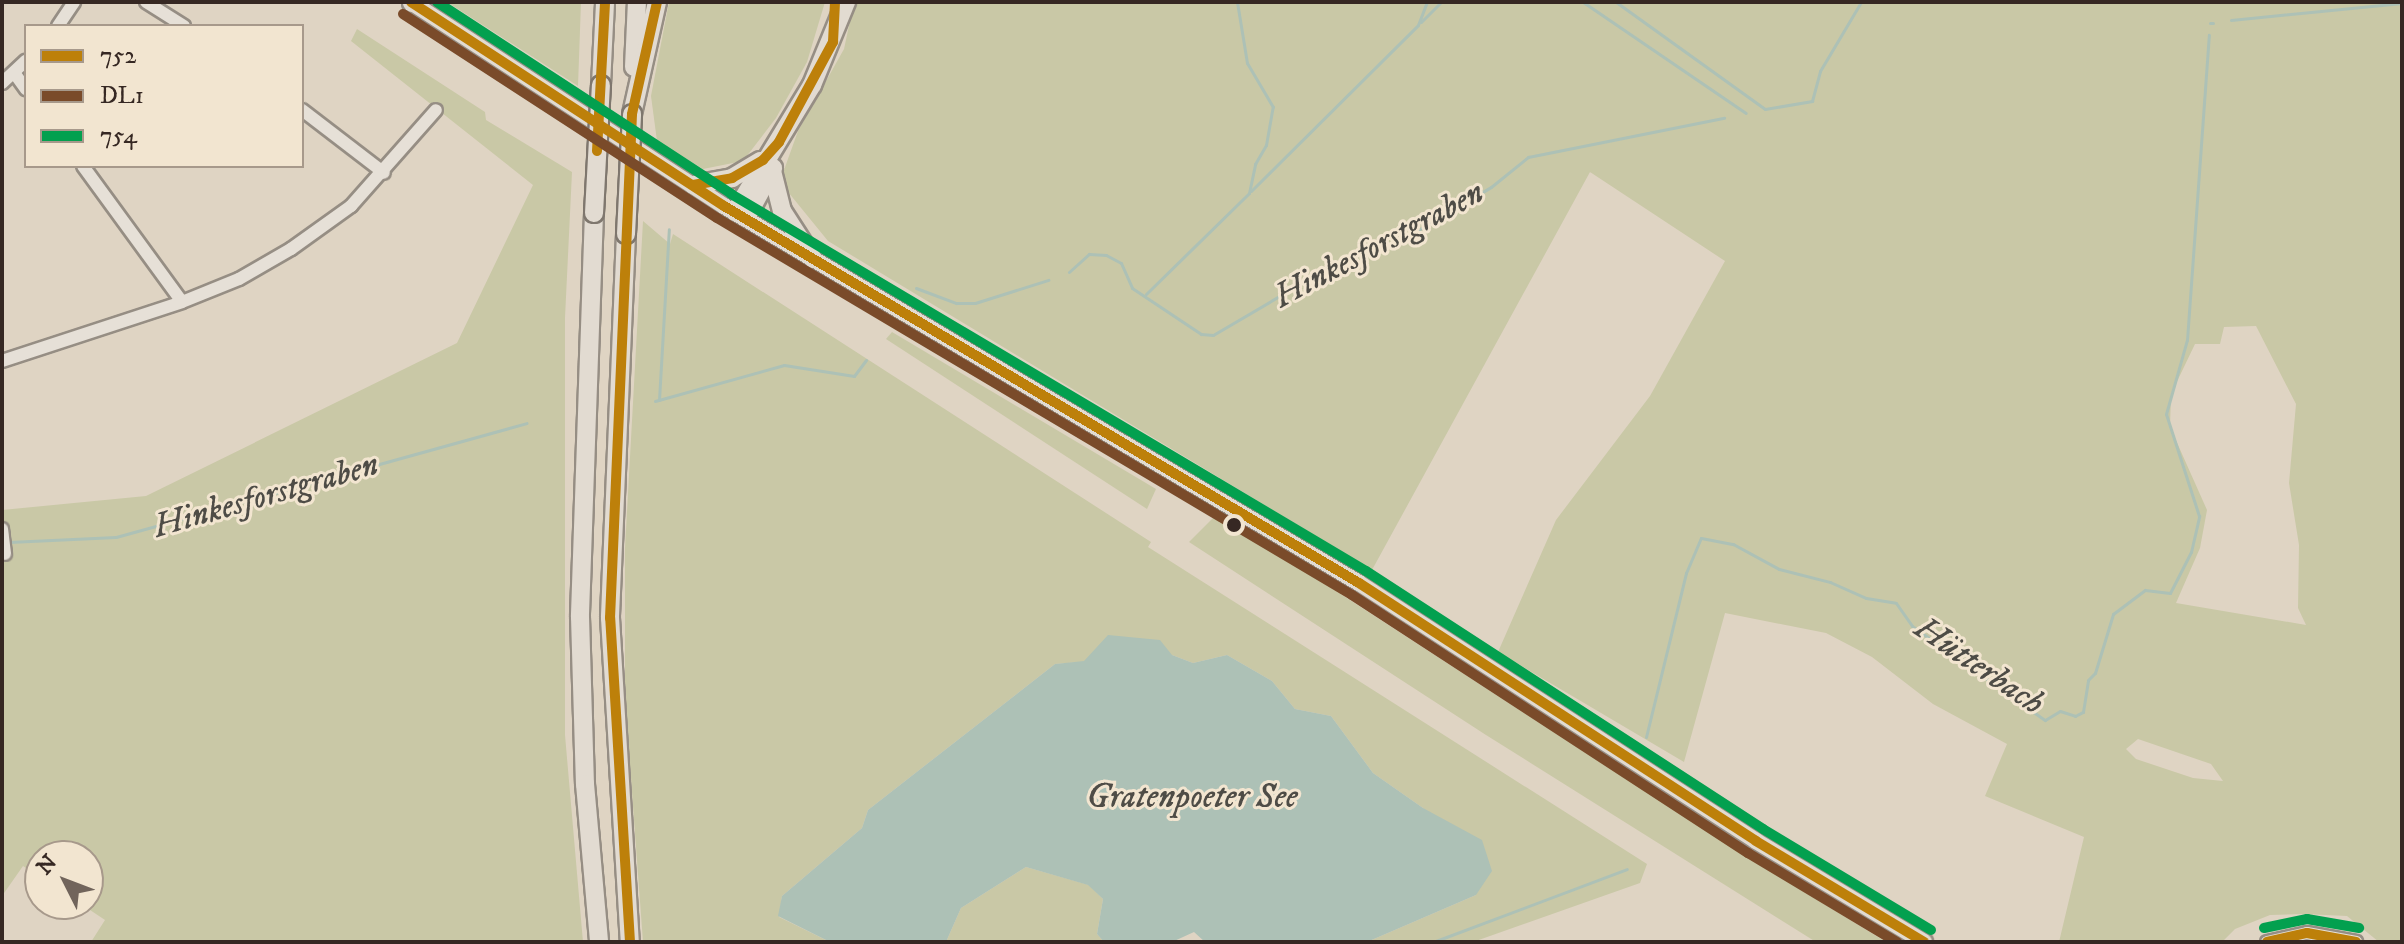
<!DOCTYPE html>
<meta charset="utf-8">
<style>
body{margin:0}
#map{position:relative;width:2404px;height:944px;overflow:hidden;background:#dfd4c3;font-family:"IM FELL DW Pica",serif}
div>[style]{position:absolute}
.green>*{inset:0;background:#c9c8a6}
.water>*{inset:0;background:#adc1b6}
.stream>*{height:3px;margin:-1.5px;padding:0 1.5px;transform-origin:1.5px;border-radius:1.5px;background:#adc1b6}
.roads{filter:drop-shadow(2px 0 #968e84) drop-shadow(-2px 0 #968e84) drop-shadow(0 2px #968e84) drop-shadow(0 -2px #968e84)}
.minor>*{height:12px;margin:-6px;padding:0 6px;transform-origin:6px;border-radius:6px;background:#e6e0d7}
.major>*{height:16px;margin:-8px;padding:0 8px;transform-origin:8px;border-radius:8px;background:#e2dbd1}
.highway>*{height:18px;margin:-9px;padding:0 9px;transform-origin:9px;border-radius:9px;background:#e2dbd1}
.bridges{filter:drop-shadow(2px 0 #7f776e) drop-shadow(-2px 0 #7f776e) drop-shadow(0 2px #7f776e) drop-shadow(0 -2px #7f776e)}
.highway-bridge>*{height:18px;margin:-9px;padding:0 9px;transform-origin:9px;border-radius:9px;background:#e2dbd1}
.bus-1>*{height:10px;margin:-5px;padding:0 5px;transform-origin:5px;border-radius:5px;background:#bd800a}
.bus-2>*{height:10px;margin:-5px;padding:0 5px;transform-origin:5px;border-radius:5px;background:#7a4b2a}
.bus-3>*{height:10px;margin:-5px;padding:0 5px;transform-origin:5px;border-radius:5px;background:#03a04f}
.dots>*{width:22px;height:22px;translate:-50% -50%;box-sizing:border-box;border:4px solid #f2e5d0;border-radius:50%}
span{translate:-50% -50%;white-space:nowrap;text-align:center;line-height:1.15;-webkit-text-stroke:6px #f2e5d0;paint-order:stroke}
.water-label{font-size:34px;color:#4e4c46;font-style:italic}
.frame{position:absolute;inset:0;border:4px solid #362823;pointer-events:none}
.legend{position:absolute;left:24px;top:24px;width:280px;height:144px;box-sizing:border-box;background:#f2e5d0;border:2px solid #a7998b;margin:0;padding:10px 14px;list-style:none;font-size:24px;color:#362823}
.legend li{display:flex;align-items:center;gap:16px;height:40px}
.legend b{width:40px;border:2px solid #a7998b}
.north{position:absolute;left:24px;top:840px;width:80px;height:80px;box-sizing:border-box;background:#f2e5d0;border:2px solid #a7998b;border-radius:50%;rotate:312deg;font-size:22px;font-weight:700;line-height:32px;text-align:center;color:#362823}
.north::after{content:'';display:block;margin:auto;width:28px;height:36px;background:#71645b;clip-path:polygon(50% 0,100% 100%,50% 72%,0 100%)}
</style>
<div id="map">
<div class="green">
<i style="clip-path:polygon(447px 2px,581px 2px,578px 86px)"></i>
<i style="clip-path:polygon(669px 2px,825px 2px,807px 62px,776px 118px,743px 161px,703px 169px,657px 141px,651px 96px)"></i>
<i style="clip-path:polygon(evenodd,854px 2px,2402px 2px,2402px 942px,2379px 942px,2347px 916px,2303px 914px,2270px 915px,2235px 929px,2222px 942px,2059px 942px,2084px 837px,1985px 796px,2007px 744px,1933px 704px,1872px 657px,1826px 633px,1725px 613px,1684px 762px,1498px 652px,1556px 520px,1650px 396px,1725px 261px,1590px 172px,1372px 570px,828px 241px,784px 187px,784px 170px,798px 131px,844px 49px,854px 2px,2256px 326px,2296px 404px,2289px 483px,2299px 545px,2298px 608px,2306px 625px,2176px 603px,2200px 548px,2207px 510px,2170px 427px,2171px 394px,2195px 344px,2220px 344px,2224px 327px,2256px 326px,854px 2px,2138px 739px,2211px 764px,2223px 781px,2193px 778px,2136px 759px,2126px 749px,2138px 739px)"></i>
<i style="clip-path:polygon(357px 29px,485px 112px,486px 120px,572px 172px,565px 318px,565px 735px,583px 942px,91px 942px,105px 920px,81px 904px,88px 904px,88px 856px,40px 856px,40px 877px,23px 866px,2px 896px,2px 510px,146px 496px,457px 343px,533px 185px,351px 41px)"></i>
<i style="clip-path:polygon(643px 221px,670px 244px,673px 234px,1151px 542px,1148px 547px,1647px 864px,1640px 883px,1473px 942px,1367px 942px,1476px 895px,1423px 808px,1373px 773px,1331px 716px,1295px 709px,1272px 681px,1227px 655px,1193px 663px,1172px 655px,1055px 664px,868px 810px,862px 828px,782px 896px,779px 917px,830px 942px,643px 942px,625px 697px,625px 548px)"></i>
<i style="clip-path:polygon(892px 332px,1156px 489px,1147px 509px,886px 339px)"></i>
<i style="clip-path:polygon(1217px 514px,1731px 847px,1886px 942px,1816px 942px,1486px 735px,1189px 542px)"></i>
<i style="clip-path:polygon(1026px 867px,1089px 885px,1103px 899px,1097px 934px,1104px 942px,946px 942px,961px 908px)"></i>
</div>
<div class="water">
<i style="clip-path:polygon(1108px 635px,1160px 640px,1172px 655px,1193px 663px,1227px 655px,1272px 681px,1295px 709px,1331px 716px,1373px 773px,1423px 808px,1482px 840px,1492px 871px,1476px 895px,1367px 942px,1205px 942px,1194px 932px,1172px 942px,1104px 942px,1097px 934px,1103px 899px,1088px 885px,1026px 867px,961px 908px,946px 942px,830px 942px,778px 916px,782px 896px,862px 828px,868px 810px,1055px 664px,1084px 661px)"></i>
</div>
<div class="stream">
<i style="left:1583px;top:2px;width:197px;rotate:34.3deg"></i>
<i style="left:1616px;top:2px;width:183px;rotate:35.7deg"></i>
<i style="left:1765px;top:109px;width:48px;rotate:-9.7deg"></i>
<i style="left:1812px;top:101px;width:31px;rotate:-75deg"></i>
<i style="left:1820px;top:71px;width:80px;rotate:-59.3deg"></i>
<i style="left:2231px;top:20px;width:172px;rotate:-5.7deg"></i>
<i style="left:1421px;top:22px;width:28px;rotate:-45deg"></i>
<i style="left:2210px;top:23px;width:3px"></i>
<i style="left:1251px;top:191px;width:235px;rotate:-44.8deg"></i>
<i style="left:1418px;top:25px;width:25px;rotate:-69deg"></i>
<i style="left:1069px;top:272px;width:27px;rotate:-42deg"></i>
<i style="left:1089px;top:254px;width:17px;rotate:3deg"></i>
<i style="left:1106px;top:255px;width:17px;rotate:28deg"></i>
<i style="left:1121px;top:263px;width:27px;rotate:66deg"></i>
<i style="left:1132px;top:288px;width:83px;rotate:33.7deg"></i>
<i style="left:1201px;top:334px;width:12px;rotate:5deg"></i>
<i style="left:1213px;top:335px;width:148px;rotate:-30.4deg"></i>
<i style="left:1341px;top:260px;width:37px;rotate:-16deg"></i>
<i style="left:1377px;top:250px;width:50px;rotate:-26.1deg"></i>
<i style="left:1422px;top:228px;width:80px;rotate:-30.7deg"></i>
<i style="left:1491px;top:187px;width:48px;rotate:-39deg"></i>
<i style="left:1528px;top:157px;width:200px;rotate:-11.3deg"></i>
<i style="left:916px;top:288px;width:43px;rotate:20.6deg"></i>
<i style="left:956px;top:303px;width:19px"></i>
<i style="left:975px;top:303px;width:77px;rotate:-17.5deg"></i>
<i style="left:1146px;top:294px;width:144px;rotate:-44.4deg"></i>
<i style="left:1249px;top:193px;width:30px;rotate:-78deg"></i>
<i style="left:1255px;top:164px;width:22px;rotate:-60deg"></i>
<i style="left:1266px;top:145px;width:39px;rotate:-80deg"></i>
<i style="left:1273px;top:107px;width:51px;rotate:-120.6deg"></i>
<i style="left:1247px;top:63px;width:62px;rotate:-99.3deg"></i>
<i style="left:659px;top:400px;width:171px;rotate:-86.7deg"></i>
<i style="left:655px;top:401px;width:134px;rotate:-15.6deg"></i>
<i style="left:784px;top:365px;width:71px;rotate:8.9deg"></i>
<i style="left:854px;top:376px;width:20px;rotate:-53deg"></i>
<i style="left:9px;top:542px;width:107px;rotate:-2.7deg"></i>
<i style="left:116px;top:537px;width:426px;rotate:-15.5deg"></i>
<i style="left:1646px;top:737px;width:169px;rotate:-76.3deg"></i>
<i style="left:1686px;top:573px;width:38px;rotate:-67deg"></i>
<i style="left:1701px;top:538px;width:33px;rotate:11deg"></i>
<i style="left:1733px;top:544px;width:52px;rotate:28.5deg"></i>
<i style="left:1779px;top:569px;width:53px;rotate:14.3deg"></i>
<i style="left:1830px;top:582px;width:39px;rotate:24deg"></i>
<i style="left:1866px;top:598px;width:30px;rotate:9deg"></i>
<i style="left:1896px;top:603px;width:28px;rotate:55deg"></i>
<i style="left:1912px;top:626px;width:163px;rotate:35.3deg"></i>
<i style="left:2045px;top:720px;width:17px;rotate:-31deg"></i>
<i style="left:2060px;top:711px;width:16px;rotate:18deg"></i>
<i style="left:2075px;top:716px;width:9px;rotate:-27deg"></i>
<i style="left:2083px;top:712px;width:32px;rotate:-81deg"></i>
<i style="left:2088px;top:680px;width:10px;rotate:-45deg"></i>
<i style="left:2095px;top:673px;width:62px;rotate:-73deg"></i>
<i style="left:2113px;top:614px;width:40px;rotate:-37deg"></i>
<i style="left:2145px;top:590px;width:25px;rotate:7deg"></i>
<i style="left:2170px;top:593px;width:46px;rotate:-62.9deg"></i>
<i style="left:2191px;top:552px;width:37px;rotate:-77deg"></i>
<i style="left:2199px;top:516px;width:107px;rotate:-107.9deg"></i>
<i style="left:2166px;top:414px;width:77px;rotate:-74.2deg"></i>
<i style="left:2187px;top:340px;width:306px;rotate:-85.9deg"></i>
<i style="left:1433px;top:942px;width:207px;rotate:-20.6deg"></i>
</div>
<div class="roads">
<div class="minor">
<i style="left:146px;top:2px;width:45px;rotate:32.3deg"></i>
<i style="left:58px;top:26px;width:29px;rotate:-56deg"></i>
<i style="left:15px;top:74px;width:19px;rotate:54deg"></i>
<i style="left:2px;top:83px;width:33px;rotate:-43deg"></i>
<i style="left:302px;top:110px;width:103px;rotate:37.5deg"></i>
<i style="left:83px;top:166px;width:168px;rotate:53.9deg"></i>
<i style="left:2px;top:361px;width:189px;rotate:-18.1deg"></i>
<i style="left:182px;top:302px;width:61px;rotate:-22deg"></i>
<i style="left:239px;top:279px;width:60px;rotate:-30deg"></i>
<i style="left:291px;top:249px;width:74px;rotate:-35.6deg"></i>
<i style="left:351px;top:206px;width:128px;rotate:-48.5deg"></i>
<i style="left:2px;top:529px;width:25px;rotate:83deg"></i>
<i style="left:2267px;top:942px;width:41px;rotate:-12.7deg"></i>
<i style="left:2307px;top:933px;width:50px;rotate:10.4deg"></i>
</div>
<div class="major">
<i style="left:411px;top:2px;width:374px;rotate:33.1deg"></i>
<i style="left:724px;top:206px;width:738px;rotate:30.7deg"></i>
<i style="left:1359px;top:583px;width:473px;rotate:33deg"></i>
<i style="left:1756px;top:841px;width:196px;rotate:31deg"></i>
</div>
<div class="highway">
<i style="left:412px;top:2px;width:1px;rotate:90deg"></i>
<i style="left:634px;top:67px;width:65px;rotate:-87.4deg"></i>
<i style="left:601px;top:85px;width:83px;rotate:-87.2deg"></i>
<i style="left:632px;top:114px;width:115px;rotate:-77.4deg"></i>
<i style="left:772px;top:171px;width:41px;rotate:76deg"></i>
<i style="left:782px;top:211px;width:57px;rotate:57.1deg"></i>
<i style="left:693px;top:185px;width:40px;rotate:-10deg"></i>
<i style="left:732px;top:178px;width:33px;rotate:-31deg"></i>
<i style="left:735px;top:212px;width:149px;rotate:-58.8deg"></i>
<i style="left:812px;top:85px;width:90px;rotate:-67.7deg"></i>
<i style="left:594px;top:213px;width:404px;rotate:92deg"></i>
<i style="left:580px;top:617px;width:167px;rotate:88.3deg"></i>
<i style="left:585px;top:784px;width:159px;rotate:84.9deg"></i>
<i style="left:746px;top:218px;width:57px;rotate:-61.6deg"></i>
<i style="left:626px;top:234px;width:384px;rotate:92.4deg"></i>
<i style="left:610px;top:618px;width:325px;rotate:86.5deg"></i>
</div>
</div>
<div class="bridges">
<div class="highway-bridge">
<i style="left:594px;top:213px;width:128px;rotate:-86.9deg"></i>
<i style="left:626px;top:234px;width:120px;rotate:-87.1deg"></i>
</div>
</div>
<div class="bus-1">
<i style="left:411px;top:2px;width:374px;rotate:33.1deg"></i>
<i style="left:724px;top:206px;width:738px;rotate:30.7deg"></i>
<i style="left:1359px;top:583px;width:473px;rotate:33deg"></i>
<i style="left:1756px;top:841px;width:196px;rotate:31deg"></i>
<i style="left:597px;top:151px;width:149px;rotate:-86.9deg"></i>
<i style="left:693px;top:185px;width:40px;rotate:-10deg"></i>
<i style="left:732px;top:178px;width:36px;rotate:-30deg"></i>
<i style="left:763px;top:160px;width:24px;rotate:-48deg"></i>
<i style="left:779px;top:142px;width:114px;rotate:-61.6deg"></i>
<i style="left:833px;top:42px;width:40px;rotate:-87.1deg"></i>
<i style="left:630px;top:942px;width:325px;rotate:-93.5deg"></i>
<i style="left:610px;top:618px;width:504px;rotate:-87.5deg"></i>
<i style="left:632px;top:114px;width:115px;rotate:-77.4deg"></i>
<i style="left:2267px;top:942px;width:41px;rotate:-12.7deg"></i>
<i style="left:2307px;top:933px;width:50px;rotate:10.4deg"></i>
</div>
<div class="bus-2">
<i style="left:403px;top:14px;width:374px;rotate:33deg"></i>
<i style="left:717px;top:218px;width:738px;rotate:30.7deg"></i>
<i style="left:1352px;top:595px;width:473px;rotate:33.1deg"></i>
<i style="left:1748px;top:853px;width:174px;rotate:30.9deg"></i>
</div>
<div class="bus-3">
<i style="left:437px;top:2px;width:351px;rotate:33.1deg"></i>
<i style="left:731px;top:194px;width:738px;rotate:30.7deg"></i>
<i style="left:1366px;top:571px;width:473px;rotate:33deg"></i>
<i style="left:1763px;top:829px;width:196px;rotate:31deg"></i>
<i style="left:2264px;top:928px;width:44px;rotate:-11.8deg"></i>
<i style="left:2307px;top:919px;width:53px;rotate:9.8deg"></i>
</div>
<div class="dots">
<i style="left:1234px;top:525px;background:#362823"></i>
</div>
<div class="water-label">
<span style="left:1379px;top:245px;rotate:-28deg">Hinkesforstgraben</span>
<span style="left:266px;top:496px;rotate:-16deg">Hinkesforstgraben</span>
<span style="left:1979px;top:666px;rotate:34deg">Hütterbach</span>
<span style="left:1192px;top:798px">Gratenpoeter See</span>
</div>
<div class="frame"></div>
<ul class="legend">
<li><b style="height:10px;background:#bd800a"></b>752</li>
<li><b style="height:10px;background:#7a4b2a"></b>DL1</li>
<li><b style="height:10px;background:#03a04f"></b>754</li>
</ul>
<div class="north">N</div>
</div>
